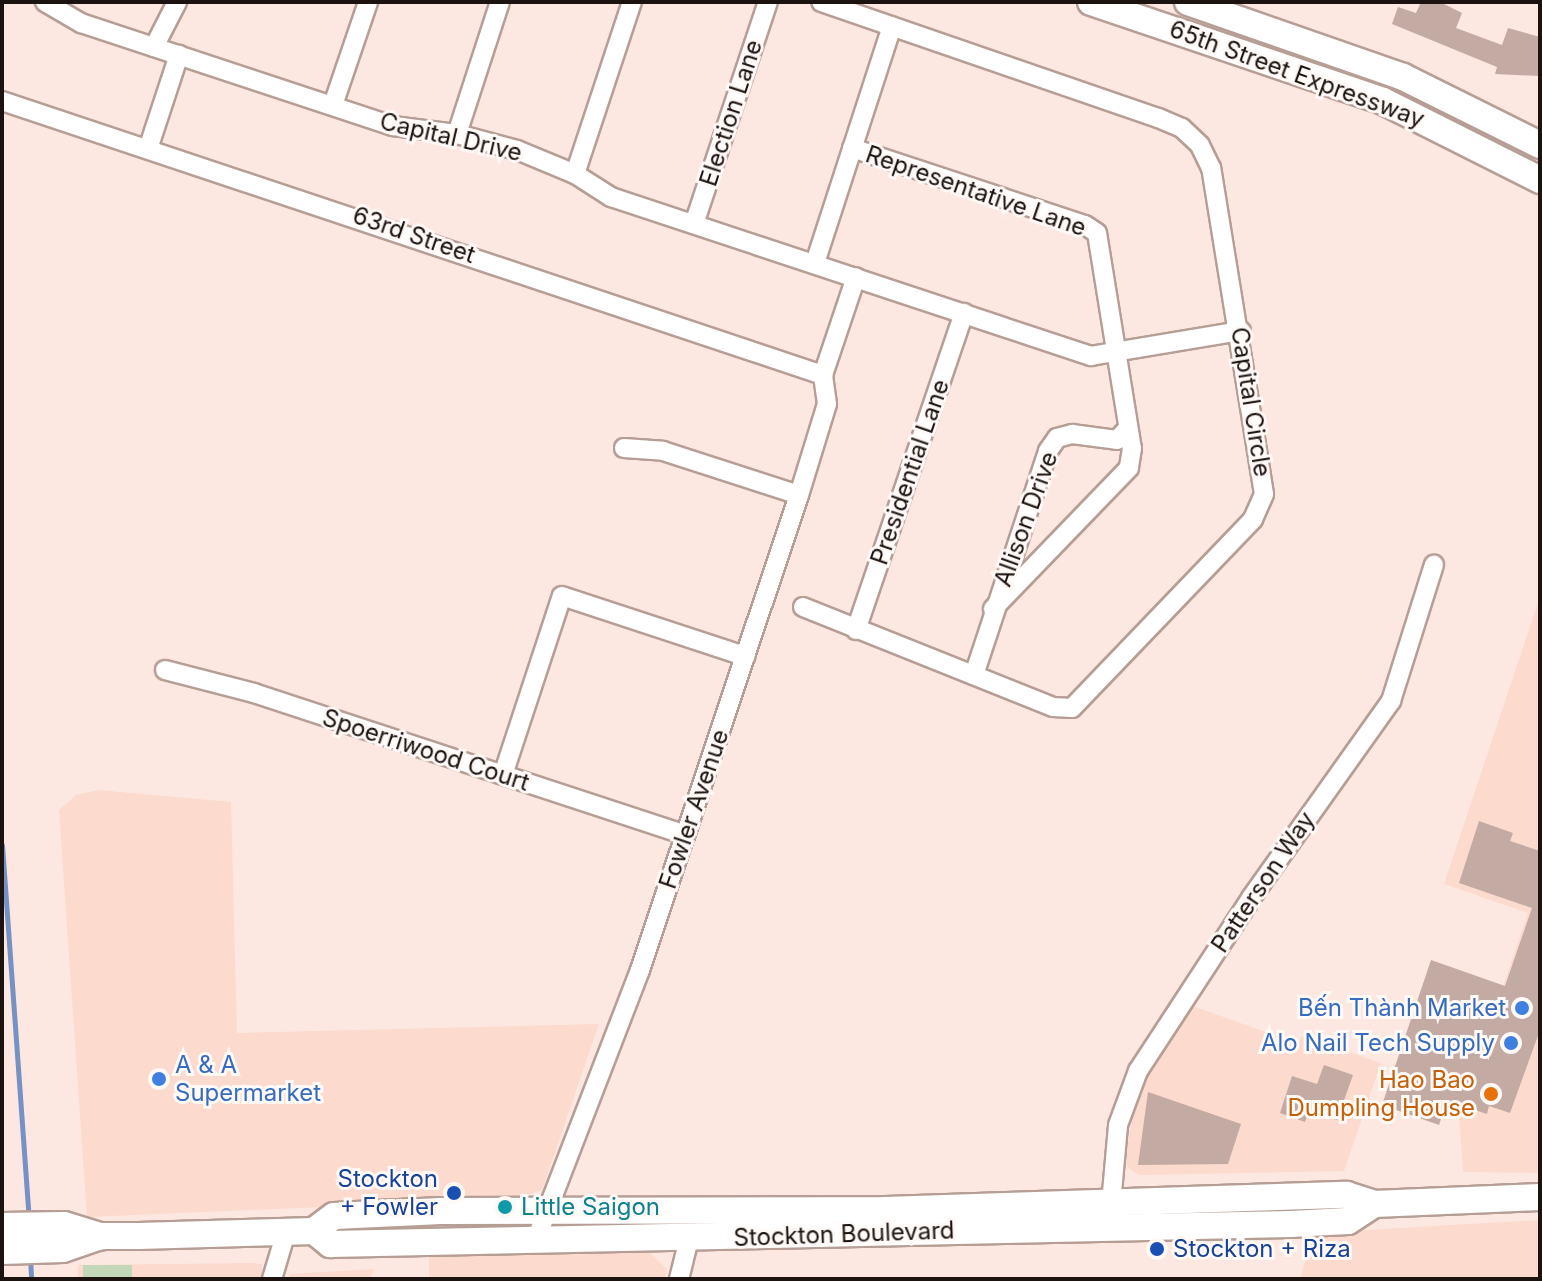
<!DOCTYPE html>
<meta charset="utf-8">
<style>
body{margin:0}
#map{position:relative;width:1542px;height:1281px;overflow:hidden;background:#fde8e1;font-family:Inter,sans-serif}
div>[style]{position:absolute}
.built>*{inset:0;background:#fcdace}
.green>*{inset:0;background:#c3d8b8;transform-origin:0 0}
.stream>*{height:5px;margin:-2.5px;padding:0 2.5px;transform-origin:2.5px;border-radius:2.5px;background:#7691c3}
.building>*{inset:0;background:#c3aaa3}
.roads{filter:drop-shadow(2px 0 #b69e95) drop-shadow(-2px 0 #b69e95) drop-shadow(0 2px #b69e95) drop-shadow(0 -2px #b69e95)}
.street>*{height:18px;margin:-9px;padding:0 9px;transform-origin:9px;border-radius:9px;background:#fff}
.secondary>*{height:26px;margin:-13px;padding:0 13px;transform-origin:13px;border-radius:13px;background:#fff}
.dots>*{width:22px;height:22px;translate:-50% -50%;box-sizing:border-box;border:4px solid #fff9f7;border-radius:50%}
span{translate:-50% -50%;white-space:nowrap;text-align:center;line-height:1.15;-webkit-text-stroke:6px #fff9f7;paint-order:stroke}
.street-label{font-size:24px;color:#1c1310}
.shop-label{font-size:24px;color:#366cbe}
.right{translate:-100% -50%;text-align:right}
.left{translate:0 -50%;text-align:left}
.food-label{font-size:24px;color:#c56008}
.transit-label{font-size:24px;color:#164399}
.culture-label{font-size:24px;color:#0d838f}
.frame{position:absolute;inset:0;border:4px solid #1c1310;pointer-events:none}
</style>
<div id="map">
<div class="built">
<i style="clip-path:polygon(1540px 597px,1540px 1173px,1463px 1172px,1459px 1115px,1528px 913px,1444px 884px)"></i>
<i style="clip-path:polygon(98px 790px,231px 802px,237px 1033px,599px 1024px,542px 1190px,513px 1199px,87px 1217px,59px 810px,76px 795px)"></i>
<i style="clip-path:polygon(1193px 1006px,1298px 1044px,1302px 1036px,1381px 1063px,1344px 1171px,1140px 1175px,1130px 1170px,1125px 1161px,1133px 1112px,1148px 1074px)"></i>
<i style="clip-path:polygon(1540px 1220px,1540px 1279px,1300px 1279px,1314px 1233px)"></i>
<i style="clip-path:polygon(648px 1251px,667px 1269px,665px 1279px,429px 1279px,429px 1255px)"></i>
<i style="clip-path:polygon(251px 1263px,262px 1264px,262px 1279px,78px 1279px,78px 1265px)"></i>
<i style="clip-path:polygon(374px 1269px,370px 1279px,288px 1279px,290px 1274px)"></i>
</div>
<div class="green">
<i style="left:132px;top:1265px;width:14px;height:49px;rotate:90deg"></i>
</div>
<div class="stream">
<i style="left:2px;top:845px;width:375px;rotate:85.9deg"></i>
<i style="left:30px;top:1257px;width:22px;rotate:87deg"></i>
</div>
<div class="building">
<i style="clip-path:polygon(1421px 2px,1440px 2px,1462px 13px,1456px 28px,1502px 45px,1508px 28px,1540px 37px,1540px 76px,1495px 74px,1497px 67px,1392px 24px,1398px 7px,1416px 13px)"></i>
<i style="clip-path:polygon(1479px 821px,1513px 833px,1510px 841px,1540px 851px,1540px 1030px,1510px 1113px,1489px 1106px,1487px 1114px,1447px 1101px,1439px 1125px,1382px 1105px,1431px 960px,1505px 986px,1532px 908px,1459px 883px)"></i>
<i style="clip-path:polygon(1324px 1065px,1353px 1075px,1337px 1120px,1309px 1111px,1305px 1122px,1280px 1113px,1292px 1076px,1317px 1084px)"></i>
<i style="clip-path:polygon(1148px 1092px,1241px 1124px,1228px 1164px,1138px 1165px)"></i>
</div>
<div class="roads">
<div class="street">
<i style="left:45px;top:2px;width:42px;rotate:30.3deg"></i>
<i style="left:81px;top:23px;width:329px;rotate:18.3deg"></i>
<i style="left:393px;top:126px;width:64px;rotate:7.1deg"></i>
<i style="left:457px;top:134px;width:62px;rotate:14.9deg"></i>
<i style="left:517px;top:150px;width:63px;rotate:22.5deg"></i>
<i style="left:575px;top:174px;width:43px;rotate:32.6deg"></i>
<i style="left:611px;top:197px;width:506px;rotate:18.33deg"></i>
<i style="left:1091px;top:356px;width:152px;rotate:-9.5deg"></i>
<i style="left:154px;top:47px;width:51px;rotate:-62.9deg"></i>
<i style="left:2px;top:101px;width:866px;rotate:18.46deg"></i>
<i style="left:333px;top:105px;width:109px;rotate:-71.2deg"></i>
<i style="left:457px;top:134px;width:139px;rotate:-72deg"></i>
<i style="left:149px;top:146px;width:96px;rotate:-71.8deg"></i>
<i style="left:852px;top:148px;width:245px;rotate:18.3deg"></i>
<i style="left:1085px;top:225px;width:14px;rotate:34deg"></i>
<i style="left:1097px;top:233px;width:218px;rotate:80.8deg"></i>
<i style="left:1132px;top:448px;width:20px;rotate:99deg"></i>
<i style="left:1129px;top:468px;width:196px;rotate:134deg"></i>
<i style="left:575px;top:174px;width:181px;rotate:-71.7deg"></i>
<i style="left:694px;top:224px;width:234px;rotate:-71.6deg"></i>
<i style="left:815px;top:263px;width:249px;rotate:-72deg"></i>
<i style="left:823px;top:375px;width:103px;rotate:-71.4deg"></i>
<i style="left:624px;top:448px;width:39px;rotate:4deg"></i>
<i style="left:663px;top:451px;width:143px;rotate:17.9deg"></i>
<i style="left:803px;top:607px;width:269px;rotate:21.8deg"></i>
<i style="left:1053px;top:707px;width:19px;rotate:3deg"></i>
<i style="left:1072px;top:708px;width:262px;rotate:-46.2deg"></i>
<i style="left:1253px;top:519px;width:27px;rotate:-66deg"></i>
<i style="left:1264px;top:494px;width:330px;rotate:-99.2deg"></i>
<i style="left:1211px;top:168px;width:25px;rotate:-116deg"></i>
<i style="left:1200px;top:145px;width:25px;rotate:-137deg"></i>
<i style="left:1182px;top:128px;width:26px;rotate:-157deg"></i>
<i style="left:1158px;top:118px;width:356px;rotate:-161deg"></i>
<i style="left:856px;top:630px;width:335px;rotate:-71.2deg"></i>
<i style="left:165px;top:670px;width:92px;rotate:14.5deg"></i>
<i style="left:254px;top:693px;width:454px;rotate:18.2deg"></i>
<i style="left:974px;top:675px;width:236px;rotate:-71.7deg"></i>
<i style="left:1048px;top:451px;width:16px;rotate:-55deg"></i>
<i style="left:1057px;top:438px;width:16px;rotate:-15deg"></i>
<i style="left:1072px;top:434px;width:45px;rotate:7.6deg"></i>
<i style="left:1117px;top:440px;width:16px;rotate:-47deg"></i>
<i style="left:503px;top:775px;width:188px;rotate:-71.8deg"></i>
<i style="left:562px;top:596px;width:193px;rotate:18.2deg"></i>
<i style="left:1111px;top:1204px;width:79px;rotate:-84.9deg"></i>
<i style="left:1118px;top:1125px;width:58px;rotate:-69.7deg"></i>
<i style="left:1138px;top:1071px;width:207px;rotate:-56.8deg"></i>
<i style="left:1251px;top:898px;width:242px;rotate:-54.6deg"></i>
<i style="left:1391px;top:701px;width:143px;rotate:-72.5deg"></i>
<i style="left:537px;top:1237px;width:286px;rotate:-68.9deg"></i>
<i style="left:640px;top:970px;width:501px;rotate:-71.49deg"></i>
<i style="left:799px;top:495px;width:95px;rotate:-72.9deg"></i>
<i style="left:827px;top:404px;width:29px;rotate:-98deg"></i>
<i style="left:272px;top:1279px;width:49px;rotate:-73.4deg"></i>
<i style="left:679px;top:1279px;width:41px;rotate:-76deg"></i>
</div>
<div class="secondary">
<i style="left:1091px;top:2px;width:308px;rotate:18.7deg"></i>
<i style="left:1383px;top:101px;width:176px;rotate:26.7deg"></i>
<i style="left:1188px;top:2px;width:228px;rotate:19.2deg"></i>
<i style="left:1403px;top:77px;width:153px;rotate:26.4deg"></i>
<i style="left:2px;top:1226px;width:62px;rotate:-0.9deg"></i>
<i style="left:64px;top:1225px;width:39px;rotate:17deg"></i>
<i style="left:101px;top:1236px;width:37px"></i>
<i style="left:138px;top:1236px;width:176px;rotate:-1.6deg"></i>
<i style="left:314px;top:1231px;width:25px;rotate:-37deg"></i>
<i style="left:334px;top:1216px;width:107px;rotate:-2.7deg"></i>
<i style="left:441px;top:1211px;width:444px;rotate:-0.1deg"></i>
<i style="left:885px;top:1210px;width:462px;rotate:-1.9deg"></i>
<i style="left:1347px;top:1195px;width:28px;rotate:18deg"></i>
<i style="left:1374px;top:1204px;width:166px;rotate:-2.4deg"></i>
<i style="left:314px;top:1231px;width:21px;rotate:39deg"></i>
<i style="left:330px;top:1244px;width:961px;rotate:-1.19deg"></i>
<i style="left:1291px;top:1224px;width:57px;rotate:-3deg"></i>
<i style="left:1348px;top:1221px;width:31px;rotate:-33deg"></i>
<i style="left:2px;top:1251px;width:61px;rotate:-1.9deg"></i>
<i style="left:63px;top:1249px;width:40px;rotate:-18.9deg"></i>
</div>
</div>
<div class="dots">
<i style="left:1522px;top:1008px;background:#3f7fe0"></i>
<i style="left:1511px;top:1043px;background:#3f7fe0"></i>
<i style="left:159px;top:1079px;background:#3f7fe0"></i>
<i style="left:1491px;top:1094px;background:#e8710a"></i>
<i style="left:454px;top:1193px;background:#1a4fb4"></i>
<i style="left:505px;top:1207px;background:#0f9aa8"></i>
<i style="left:1157px;top:1249px;background:#1a4fb4"></i>
</div>
<div class="street-label">
<span style="left:1297px;top:74px;rotate:20deg">65th Street Expressway</span>
<span style="left:731px;top:113px;rotate:-72deg">Election Lane</span>
<span style="left:451px;top:137px;rotate:13deg">Capital Drive</span>
<span style="left:976px;top:191px;rotate:19deg">Representative Lane</span>
<span style="left:414px;top:235px;rotate:19deg">63rd Street</span>
<span style="left:1251px;top:402px;rotate:81deg">Capital Circle</span>
<span style="left:910px;top:472px;rotate:-71deg">Presidential Lane</span>
<span style="left:1026px;top:519px;rotate:-70deg">Allison Drive</span>
<span style="left:426px;top:750px;rotate:18deg">Spoerriwood Court</span>
<span style="left:694px;top:809px;rotate:-71deg">Fowler Avenue</span>
<span style="left:1263px;top:882px;rotate:-56deg">Patterson Way</span>
<span style="left:844px;top:1234px;rotate:-2deg">Stockton Boulevard</span>
</div>
<div class="shop-label">
<span class="right" style="left:1506px;top:1008px">Bến Thành Market</span>
<span class="right" style="left:1495px;top:1043px">Alo Nail Tech Supply</span>
<span class="left" style="left:175px;top:1079px">A &amp; A<br>Supermarket</span>
</div>
<div class="food-label">
<span class="right" style="left:1475px;top:1094px">Hao Bao<br>Dumpling House</span>
</div>
<div class="transit-label">
<span class="right" style="left:438px;top:1193px">Stockton<br>+ Fowler</span>
<span class="left" style="left:1173px;top:1249px">Stockton + Riza</span>
</div>
<div class="culture-label">
<span class="left" style="left:521px;top:1207px">Little Saigon</span>
</div>
<div class="frame"></div>
</div>
